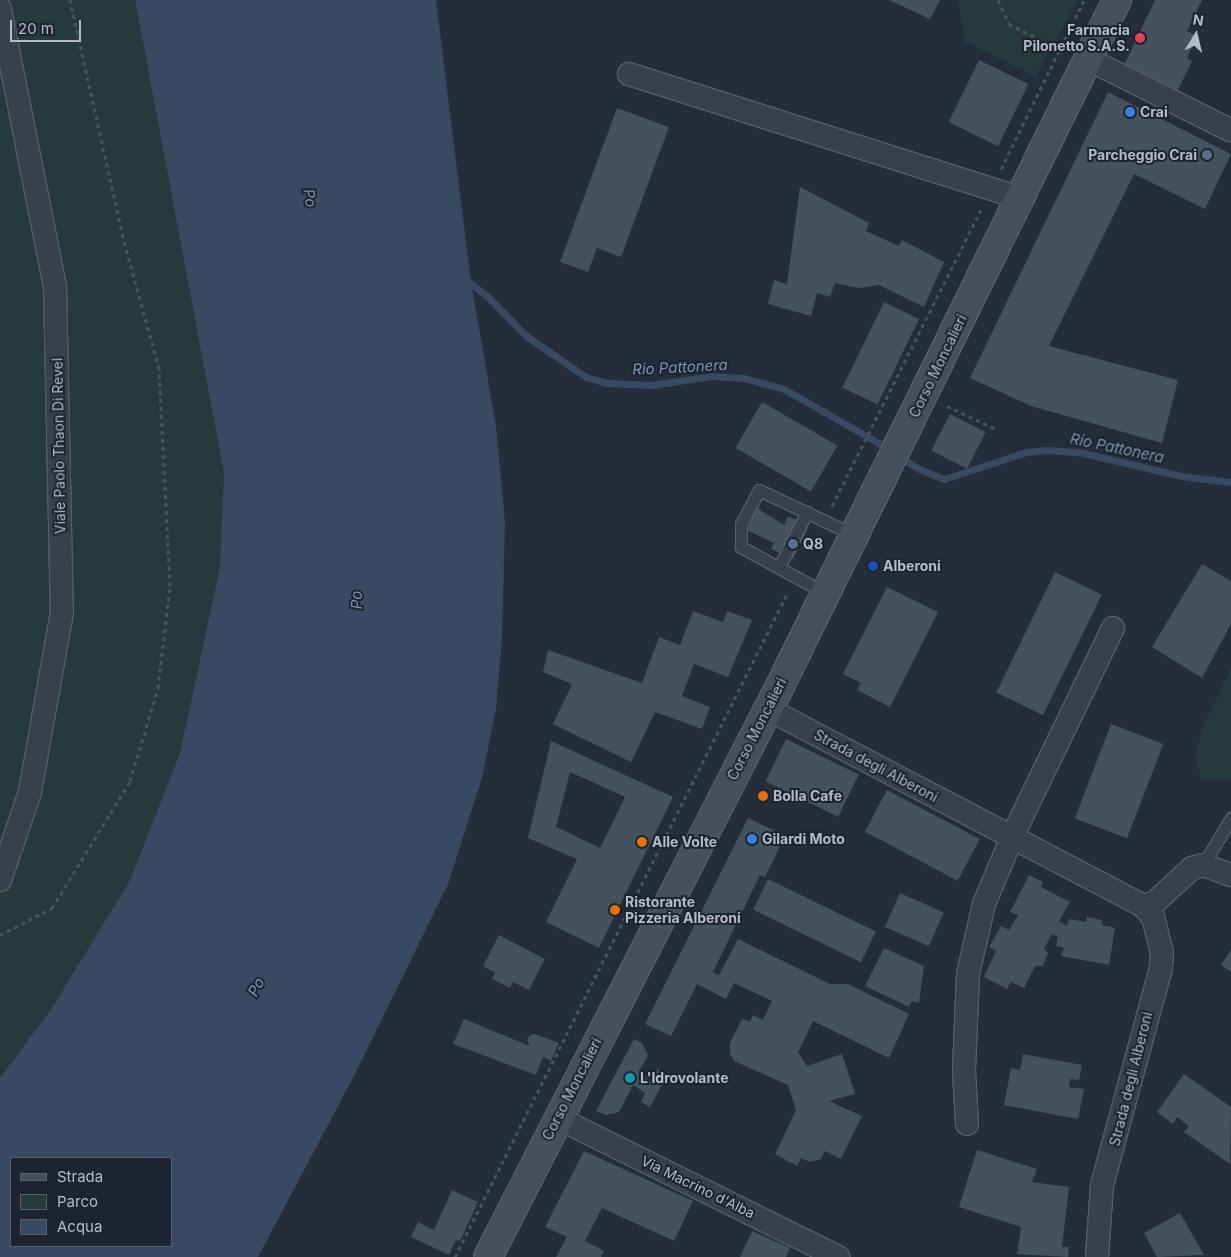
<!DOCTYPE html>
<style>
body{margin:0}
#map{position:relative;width:1231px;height:1257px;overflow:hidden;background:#232e3a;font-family:Inter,sans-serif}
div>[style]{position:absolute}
.green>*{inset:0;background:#253a3b}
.water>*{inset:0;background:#374a61}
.stream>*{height:7px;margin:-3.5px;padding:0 3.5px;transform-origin:3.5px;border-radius:3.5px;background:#374a61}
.building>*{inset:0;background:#44515e;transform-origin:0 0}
.path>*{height:3px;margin-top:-1.5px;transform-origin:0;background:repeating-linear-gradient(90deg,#435759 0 4px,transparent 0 8px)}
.roads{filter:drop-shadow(1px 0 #555e68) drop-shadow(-1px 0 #555e68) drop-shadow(0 1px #555e68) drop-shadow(0 -1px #555e68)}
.lane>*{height:11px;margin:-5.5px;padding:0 5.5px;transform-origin:5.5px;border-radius:5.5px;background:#37404b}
.street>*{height:22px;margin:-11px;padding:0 11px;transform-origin:11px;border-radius:11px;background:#37404b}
.secondary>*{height:28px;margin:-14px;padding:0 14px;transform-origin:14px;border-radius:14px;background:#454f5d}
.dots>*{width:14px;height:14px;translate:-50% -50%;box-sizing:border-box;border:2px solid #1c252f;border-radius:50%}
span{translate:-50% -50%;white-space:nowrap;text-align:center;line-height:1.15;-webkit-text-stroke:4px #1c252f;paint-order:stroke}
.poi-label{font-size:14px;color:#b2bbc6;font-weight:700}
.right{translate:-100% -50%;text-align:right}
.left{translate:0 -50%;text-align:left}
.street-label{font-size:14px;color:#b2bbc6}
.water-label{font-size:15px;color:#7b92ae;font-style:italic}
.legend{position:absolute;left:10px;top:1157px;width:162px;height:90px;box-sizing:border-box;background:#1c252f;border:1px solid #58616b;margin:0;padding:6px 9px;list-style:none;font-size:15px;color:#b2bbc6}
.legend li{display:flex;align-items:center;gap:10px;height:25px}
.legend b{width:25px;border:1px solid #58616b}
.north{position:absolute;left:1171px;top:10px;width:50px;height:50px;-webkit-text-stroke:4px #1c252f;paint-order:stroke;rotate:9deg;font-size:14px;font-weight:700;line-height:20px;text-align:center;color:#b2bbc6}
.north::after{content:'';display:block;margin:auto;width:18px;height:22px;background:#b2bbc6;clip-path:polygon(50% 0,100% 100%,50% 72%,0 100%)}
.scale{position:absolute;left:10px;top:20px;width:71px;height:22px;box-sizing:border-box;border:2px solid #b2bbc6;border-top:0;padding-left:6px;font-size:15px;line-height:18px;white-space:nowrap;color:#b2bbc6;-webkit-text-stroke:4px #1c252f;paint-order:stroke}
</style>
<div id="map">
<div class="green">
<i style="clip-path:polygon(0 0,135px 0,224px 473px,220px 567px,180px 753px,130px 880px,52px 1008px,0 1078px)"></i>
<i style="clip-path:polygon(958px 0,1078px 0,1036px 77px,965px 42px)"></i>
<i style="clip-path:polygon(1231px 667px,1231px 779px,1201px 780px,1195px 754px,1204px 724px)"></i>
</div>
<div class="water">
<i style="clip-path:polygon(evenodd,135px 0,436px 0,471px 282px,496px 426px,505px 522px,502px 638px,496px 709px,482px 778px,448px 884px,355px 1074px,258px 1257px,0 1257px,0 1078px,52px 1008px,130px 880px,180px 753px,220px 567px,224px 473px,135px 0,11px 1158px,171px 1158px,171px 1246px,11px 1246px,11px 1158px)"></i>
</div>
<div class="stream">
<i style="left:463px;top:277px;width:33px;rotate:39deg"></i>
<i style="left:489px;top:298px;width:53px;rotate:45.8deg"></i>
<i style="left:526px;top:336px;width:73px;rotate:34.3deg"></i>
<i style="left:586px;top:377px;width:22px;rotate:16deg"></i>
<i style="left:607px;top:383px;width:44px;rotate:2.6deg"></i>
<i style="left:651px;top:385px;width:62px;rotate:-8.4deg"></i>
<i style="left:712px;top:376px;width:32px;rotate:4deg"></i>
<i style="left:744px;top:378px;width:41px;rotate:15.4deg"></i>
<i style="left:784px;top:389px;width:121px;rotate:29.7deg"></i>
<i style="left:900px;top:457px;width:22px;rotate:32deg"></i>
<i style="left:919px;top:469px;width:27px;rotate:22deg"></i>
<i style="left:944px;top:479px;width:86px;rotate:-18.2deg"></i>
<i style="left:1026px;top:452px;width:22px;rotate:-5deg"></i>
<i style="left:1048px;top:450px;width:31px;rotate:4deg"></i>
<i style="left:1079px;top:452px;width:105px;rotate:13.2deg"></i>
<i style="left:1181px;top:476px;width:50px;rotate:6.8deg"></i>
</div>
<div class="building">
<i style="clip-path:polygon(889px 0,940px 0,930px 19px)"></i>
<i style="clip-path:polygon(1155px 0,1202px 0,1187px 31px,1197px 36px,1187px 58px,1192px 61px,1176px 94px,1122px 69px)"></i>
<i style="left:979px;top:60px;width:55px;height:69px;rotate:26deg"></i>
<i style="clip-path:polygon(1108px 92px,1231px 154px,1205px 209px,1134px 174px,1049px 346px,1178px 380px,1162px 443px,1031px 406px,970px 378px)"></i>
<i style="clip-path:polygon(617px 108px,669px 127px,621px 257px,597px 248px,588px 272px,560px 262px)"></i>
<i style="clip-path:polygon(800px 187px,869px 223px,866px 231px,899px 246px,902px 240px,944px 262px,924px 307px,879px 285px,859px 288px,835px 283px,830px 297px,817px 293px,811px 316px,768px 304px,774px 280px,787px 284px)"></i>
<i style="left:884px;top:302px;width:39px;height:95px;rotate:26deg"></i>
<i style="left:762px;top:402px;width:87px;height:53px;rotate:30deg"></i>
<i style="left:950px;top:414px;width:40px;height:41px;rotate:27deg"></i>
<i style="clip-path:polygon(757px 508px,784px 525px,788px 516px,809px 526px,793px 559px,771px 549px,774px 543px,747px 530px)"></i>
<i style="clip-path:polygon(1202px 564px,1231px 581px,1231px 624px,1202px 678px,1152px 647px)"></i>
<i style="left:1055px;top:572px;width:52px;height:134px;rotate:26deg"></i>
<i style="clip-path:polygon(887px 587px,938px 612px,890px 707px,857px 690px,861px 683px,843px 674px)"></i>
<i style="clip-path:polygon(693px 611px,723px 622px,727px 611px,752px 620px,728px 677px,694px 664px,682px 696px,710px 707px,702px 729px,655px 712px,631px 762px,553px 724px,572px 684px,543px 672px,548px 650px,642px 683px,659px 637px,680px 645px)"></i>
<i style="left:1111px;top:724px;width:56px;height:101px;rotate:21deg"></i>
<i style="left:786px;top:739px;width:81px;height:47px;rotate:26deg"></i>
<i style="clip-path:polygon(evenodd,551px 741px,673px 797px,599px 948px,546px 922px,577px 859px,528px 838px,551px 741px,570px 772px,625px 797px,600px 848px,556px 827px,570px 772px)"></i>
<i style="left:887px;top:790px;width:105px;height:47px;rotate:28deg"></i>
<i style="clip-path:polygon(748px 818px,785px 836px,765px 877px,760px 875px,713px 972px,719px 975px,738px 939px,830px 984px,848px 984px,909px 1014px,889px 1058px,813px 1021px,798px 1052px,807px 1066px,842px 1054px,855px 1094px,829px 1101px,862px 1116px,841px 1159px,825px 1151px,821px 1159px,810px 1162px,801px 1158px,797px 1166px,775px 1154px,796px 1110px,788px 1085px,734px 1061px,730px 1054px,730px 1043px,742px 1019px,750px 1022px,753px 1015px,763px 1020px,772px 1001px,734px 983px,726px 999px,697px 984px,671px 1036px,645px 1024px)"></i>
<i style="clip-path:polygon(1029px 875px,1043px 882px,1041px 887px,1070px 902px,1059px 921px,1067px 926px,1069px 919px,1086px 922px,1087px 917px,1102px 920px,1102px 925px,1115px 928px,1109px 965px,1061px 956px,1064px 948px,1056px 946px,1058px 937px,1052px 934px,1044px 949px,1048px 953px,1043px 966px,1035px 966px,1024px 988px,1011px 982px,1007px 989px,984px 977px,996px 951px,989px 947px,1001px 926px,1009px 930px,1018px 915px,1010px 912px)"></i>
<i style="left:768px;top:879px;width:120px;height:34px;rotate:26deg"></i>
<i style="left:900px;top:893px;width:48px;height:37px;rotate:24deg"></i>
<i style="clip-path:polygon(499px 935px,545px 959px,529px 990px,513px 982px,510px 988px,492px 979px,495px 973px,483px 966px)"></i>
<i style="clip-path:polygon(884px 948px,924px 966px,919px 1003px,912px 1001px,909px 1007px,865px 986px)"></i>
<i style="clip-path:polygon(1231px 950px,1231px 972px,1221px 965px)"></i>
<i style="clip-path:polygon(464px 1019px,530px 1046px,527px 1040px,530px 1035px,535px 1034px,559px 1043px,551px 1061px,543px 1057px,536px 1075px,453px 1044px)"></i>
<i style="clip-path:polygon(634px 1039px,642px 1043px,648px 1055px,639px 1072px,651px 1081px,657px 1069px,667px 1075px,650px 1107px,641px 1102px,645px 1093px,633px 1085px,619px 1112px,606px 1115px,596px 1111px)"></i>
<i style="clip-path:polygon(1023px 1054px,1082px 1065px,1079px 1080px,1070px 1079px,1069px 1087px,1084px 1089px,1078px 1119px,1004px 1105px,1011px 1068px,1020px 1070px)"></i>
<i style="clip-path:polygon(1184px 1074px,1231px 1107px,1230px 1164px,1184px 1132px,1189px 1126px,1177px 1117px,1173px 1124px,1157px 1112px)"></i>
<i style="clip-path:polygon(977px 1150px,1037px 1169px,1032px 1182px,1069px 1187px,1062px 1247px,1069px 1247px,1068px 1257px,1017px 1254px,1021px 1227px,959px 1207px)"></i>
<i style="clip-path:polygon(584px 1151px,693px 1201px,674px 1241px,602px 1208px,585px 1241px,604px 1251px,601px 1257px,556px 1257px,567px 1237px,545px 1227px)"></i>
<i style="clip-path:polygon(452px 1190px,478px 1202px,460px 1241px,456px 1240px,449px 1255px,411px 1237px,418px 1222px,434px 1230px)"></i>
<i style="clip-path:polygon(1180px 1213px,1204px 1255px,1157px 1257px,1144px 1233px)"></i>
<i style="clip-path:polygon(752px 1231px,790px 1248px,786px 1257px,740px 1257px)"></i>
</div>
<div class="path">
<i style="left:998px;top:0;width:26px;rotate:65deg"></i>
<i style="left:1009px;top:24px;width:56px;rotate:26.6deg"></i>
<i style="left:1001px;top:169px;width:188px;rotate:-63.8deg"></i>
<i style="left:947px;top:406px;width:52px;rotate:25.1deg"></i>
<i style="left:832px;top:506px;width:331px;rotate:-63.3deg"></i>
<i style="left:0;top:935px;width:59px;rotate:-27.4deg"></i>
<i style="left:52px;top:908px;width:149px;rotate:-58.4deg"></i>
<i style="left:130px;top:781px;width:97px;rotate:-73.2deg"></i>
<i style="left:158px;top:688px;width:103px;rotate:-83.3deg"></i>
<i style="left:170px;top:586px;width:217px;rotate:-92.9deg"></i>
<i style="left:159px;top:369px;width:137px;rotate:-105.3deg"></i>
<i style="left:123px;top:237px;width:243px;rotate:-102.6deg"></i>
<i style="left:455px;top:1257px;width:744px;rotate:-63.4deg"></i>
</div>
<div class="roads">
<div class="lane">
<i style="left:779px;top:567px;width:62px;rotate:-63deg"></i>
<i style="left:825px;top:593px;width:96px;rotate:-151.3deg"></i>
<i style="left:741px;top:547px;width:23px;rotate:-90deg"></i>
<i style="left:741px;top:524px;width:38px;rotate:-62deg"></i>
<i style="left:759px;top:490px;width:105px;rotate:25.3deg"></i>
<i style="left:1203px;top:865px;width:55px;rotate:-59.2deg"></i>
</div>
<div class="street">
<i style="left:0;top:9px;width:282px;rotate:78.8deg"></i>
<i style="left:55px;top:286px;width:326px;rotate:88.8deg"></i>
<i style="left:62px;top:612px;width:183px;rotate:100.1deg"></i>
<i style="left:30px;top:792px;width:93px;rotate:108.8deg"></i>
<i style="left:1088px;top:59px;width:159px;rotate:26.6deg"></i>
<i style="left:629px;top:74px;width:410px;rotate:17.6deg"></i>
<i style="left:768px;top:709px;width:424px;rotate:27.7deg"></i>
<i style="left:1143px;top:906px;width:15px;rotate:48deg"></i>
<i style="left:1153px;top:917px;width:36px;rotate:76deg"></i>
<i style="left:1162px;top:952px;width:16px;rotate:94deg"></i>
<i style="left:1161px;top:968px;width:225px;rotate:105.2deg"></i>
<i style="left:1102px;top:1185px;width:72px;rotate:94deg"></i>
<i style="left:1143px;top:906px;width:11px;rotate:-15deg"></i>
<i style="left:1154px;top:903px;width:52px;rotate:-42.6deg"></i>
<i style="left:1192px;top:868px;width:11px;rotate:-15deg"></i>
<i style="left:1203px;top:865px;width:30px;rotate:20deg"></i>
<i style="left:558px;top:1118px;width:313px;rotate:26.4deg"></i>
<i style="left:967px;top:1124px;width:54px;rotate:-93.2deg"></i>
<i style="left:964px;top:1070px;width:96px;rotate:-87.6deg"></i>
<i style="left:968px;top:974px;width:72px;rotate:-77.1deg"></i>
<i style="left:984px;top:904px;width:73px;rotate:-67.3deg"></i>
<i style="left:1012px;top:837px;width:232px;rotate:-64.2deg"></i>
</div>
<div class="secondary">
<i style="left:488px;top:1257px;width:641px;rotate:-62.92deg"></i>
<i style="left:780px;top:686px;width:764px;rotate:-63.84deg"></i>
</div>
</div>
<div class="dots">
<i style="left:1140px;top:38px;background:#e0444e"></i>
<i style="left:1130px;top:112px;background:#3f7fe0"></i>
<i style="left:1207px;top:155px;background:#5c6f8a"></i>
<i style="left:793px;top:544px;background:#5c6f8a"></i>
<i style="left:873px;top:566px;background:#1a4fb4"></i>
<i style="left:763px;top:796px;background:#e8710a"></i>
<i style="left:752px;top:839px;background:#3f7fe0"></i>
<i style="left:642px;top:842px;background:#e8710a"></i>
<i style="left:615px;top:910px;background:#e8710a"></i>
<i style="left:630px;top:1078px;background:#0f9aa8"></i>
</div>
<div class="poi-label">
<span class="right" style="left:1130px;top:38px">Farmacia<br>Pilonetto S.A.S.</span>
<span class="left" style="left:1140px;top:112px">Crai</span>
<span class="right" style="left:1197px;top:155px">Parcheggio Crai</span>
<span class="left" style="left:803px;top:544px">Q8</span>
<span class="left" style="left:883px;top:566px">Alberoni</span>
<span class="left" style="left:773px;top:796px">Bolla Cafe</span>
<span class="left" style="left:762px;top:839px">Gilardi Moto</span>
<span class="left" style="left:652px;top:842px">Alle Volte</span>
<span class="left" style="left:625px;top:910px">Ristorante<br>Pizzeria Alberoni</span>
<span class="left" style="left:640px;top:1078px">L'Idrovolante</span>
</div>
<div class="street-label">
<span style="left:938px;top:366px;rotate:-64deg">Corso Moncalieri</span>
<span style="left:59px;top:446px;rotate:-91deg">Viale Paolo Thaon Di Revel</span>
<span style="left:757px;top:729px;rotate:-63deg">Corso Moncalieri</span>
<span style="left:876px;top:766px;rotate:28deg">Strada degli Alberoni</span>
<span style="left:1131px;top:1079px;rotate:-76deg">Strada degli Alberoni</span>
<span style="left:572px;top:1089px;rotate:-63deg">Corso Moncalieri</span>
<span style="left:698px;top:1187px;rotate:26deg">Via Macrino d'Alba</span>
</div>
<div class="water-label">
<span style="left:310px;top:198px;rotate:81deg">Po</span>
<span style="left:680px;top:367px;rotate:-3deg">Rio Pattonera</span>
<span style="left:1117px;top:448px;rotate:12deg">Rio Pattonera</span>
<span style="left:357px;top:600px;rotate:-90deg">Po</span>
<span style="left:256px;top:987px;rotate:-62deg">Po</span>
</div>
<ul class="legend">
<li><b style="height:6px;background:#454f5d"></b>Strada</li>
<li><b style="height:14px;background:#253a3b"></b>Parco</li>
<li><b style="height:14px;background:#374a61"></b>Acqua</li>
</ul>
<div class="north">N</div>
<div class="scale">20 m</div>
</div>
